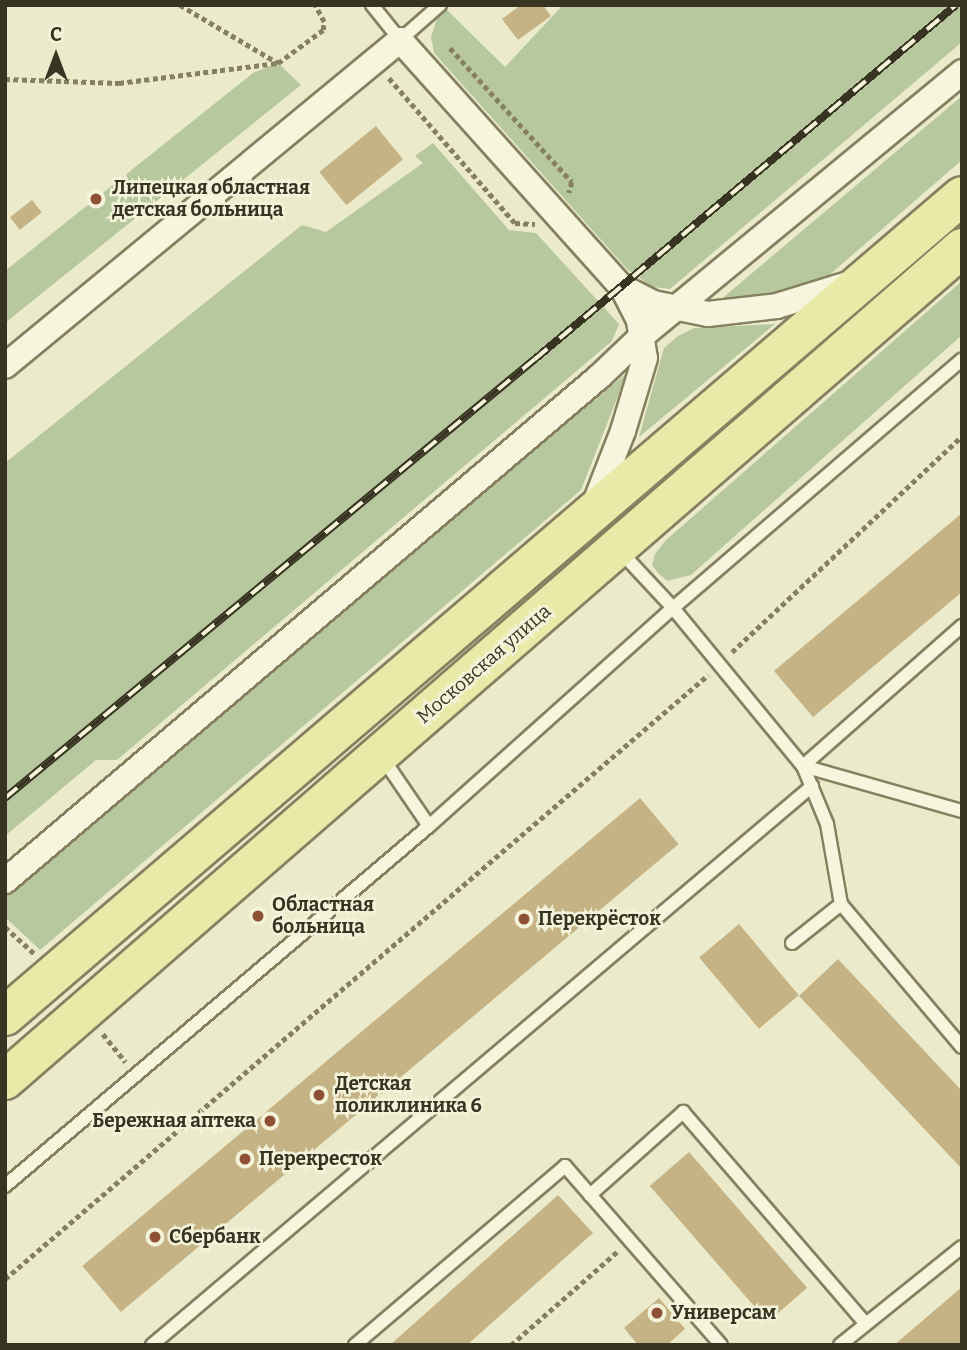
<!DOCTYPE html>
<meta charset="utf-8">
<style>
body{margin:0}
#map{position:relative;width:967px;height:1350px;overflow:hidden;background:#ebebcb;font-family:Bitter,serif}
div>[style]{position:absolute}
.green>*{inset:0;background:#b7c89f}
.building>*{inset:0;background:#c5b385;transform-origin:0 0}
.path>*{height:4.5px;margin-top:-2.25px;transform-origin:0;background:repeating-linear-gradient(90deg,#868061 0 5px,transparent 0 8.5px)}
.roads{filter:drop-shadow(2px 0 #868061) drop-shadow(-2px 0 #868061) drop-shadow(0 2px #868061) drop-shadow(0 -2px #868061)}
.service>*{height:12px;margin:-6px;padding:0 6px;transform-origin:6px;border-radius:6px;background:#f6f6de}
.minor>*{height:24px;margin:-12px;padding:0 12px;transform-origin:12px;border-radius:12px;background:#f6f6de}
.primary>*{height:38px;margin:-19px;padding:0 19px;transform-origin:19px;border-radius:19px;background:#e9e9a8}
.rail>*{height:8px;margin-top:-4px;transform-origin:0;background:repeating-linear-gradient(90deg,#f3f3da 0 16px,#383422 0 32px);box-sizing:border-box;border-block:2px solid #383422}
.dots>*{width:19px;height:19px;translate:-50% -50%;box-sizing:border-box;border:4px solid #f3f3da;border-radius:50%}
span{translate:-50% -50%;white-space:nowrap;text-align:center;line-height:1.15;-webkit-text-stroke:5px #f3f3da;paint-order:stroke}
.poi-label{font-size:19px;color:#383422;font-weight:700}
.left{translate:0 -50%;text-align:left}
.right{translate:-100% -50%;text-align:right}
.street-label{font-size:19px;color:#383422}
.frame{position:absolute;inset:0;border:7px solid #383422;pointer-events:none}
.north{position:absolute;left:21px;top:21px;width:70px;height:70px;-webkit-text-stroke:5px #f3f3da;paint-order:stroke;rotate:0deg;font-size:19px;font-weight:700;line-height:28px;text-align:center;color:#383422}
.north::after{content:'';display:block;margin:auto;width:24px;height:32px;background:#383422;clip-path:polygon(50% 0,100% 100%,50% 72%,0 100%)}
</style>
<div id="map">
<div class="green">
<i style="clip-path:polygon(563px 5px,962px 5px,962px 42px,670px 289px,652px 287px,628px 270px,434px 53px,431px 37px,436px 21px,445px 8px,505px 67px)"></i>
<i style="clip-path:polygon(278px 63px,301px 85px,5px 323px,5px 271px,253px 73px)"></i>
<i style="clip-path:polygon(962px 96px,962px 160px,820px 283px,782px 297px,719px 301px)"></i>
<i style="clip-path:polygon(433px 143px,509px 230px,536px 233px,619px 324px,612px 341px,117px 760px,96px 760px,5px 836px,5px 463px,302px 225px,326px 232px,423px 163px,415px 156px)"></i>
<i style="clip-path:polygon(962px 281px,962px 335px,691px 575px,667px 581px,658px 573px,652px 565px,655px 554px,666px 540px)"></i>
<i style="clip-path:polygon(775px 324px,639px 437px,664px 348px,678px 336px,694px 328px)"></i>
<i style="clip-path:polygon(627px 373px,581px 490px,40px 950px,6px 918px,5px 894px)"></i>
</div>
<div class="building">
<i style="clip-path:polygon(521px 5px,543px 5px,551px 16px,518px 40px,502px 19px)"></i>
<i style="left:376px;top:126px;width:43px;height:73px;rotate:51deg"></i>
<i style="left:32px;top:200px;width:16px;height:28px;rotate:52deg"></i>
<i style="clip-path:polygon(962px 513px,962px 592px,813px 717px,774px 671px)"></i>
<i style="left:640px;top:798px;width:60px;height:728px;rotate:50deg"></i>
<i style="left:739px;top:924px;width:93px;height:52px;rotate:50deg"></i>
<i style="clip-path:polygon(838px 959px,962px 1091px,962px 1169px,799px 996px)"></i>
<i style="left:689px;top:1152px;width:180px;height:52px;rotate:49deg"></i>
<i style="clip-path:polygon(558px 1195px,593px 1233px,467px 1345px,390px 1345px)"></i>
<i style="clip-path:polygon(962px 1287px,962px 1345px,894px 1345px)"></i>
<i style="clip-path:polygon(659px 1298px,685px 1329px,667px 1345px,638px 1345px,624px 1328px)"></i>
</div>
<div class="path">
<i style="left:180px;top:5px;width:114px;rotate:30.6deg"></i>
<i style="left:450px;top:48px;width:181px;rotate:47.7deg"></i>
<i style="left:572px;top:182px;width:11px;rotate:105deg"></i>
<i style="left:389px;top:78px;width:192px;rotate:49deg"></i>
<i style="left:515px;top:223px;width:20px;rotate:3deg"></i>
<i style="left:5px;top:79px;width:114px;rotate:2deg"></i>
<i style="left:119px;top:83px;width:160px;rotate:-7.2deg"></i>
<i style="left:278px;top:63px;width:56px;rotate:-36.3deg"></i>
<i style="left:323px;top:30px;width:8px;rotate:-83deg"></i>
<i style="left:324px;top:22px;width:19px;rotate:-118deg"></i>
<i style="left:732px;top:652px;width:316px;rotate:-43.2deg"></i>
<i style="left:5px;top:927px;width:39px;rotate:42deg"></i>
<i style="left:103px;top:1034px;width:36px;rotate:51deg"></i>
<i style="left:5px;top:1279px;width:927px;rotate:-40.67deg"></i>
<i style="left:511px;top:1345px;width:142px;rotate:-41.3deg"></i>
</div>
<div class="roads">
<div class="service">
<i style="left:372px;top:5px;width:45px;rotate:51.3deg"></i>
<i style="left:400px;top:40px;width:53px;rotate:-41.2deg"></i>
<i style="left:619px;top:550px;width:79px;rotate:47deg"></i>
<i style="left:673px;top:608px;width:205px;rotate:50.6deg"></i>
<i style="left:803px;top:766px;width:63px;rotate:67.5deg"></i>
<i style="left:827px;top:824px;width:81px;rotate:80.1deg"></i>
<i style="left:841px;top:904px;width:187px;rotate:49.8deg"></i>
<i style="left:382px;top:757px;width:83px;rotate:55.7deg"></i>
<i style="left:803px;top:766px;width:212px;rotate:-41.4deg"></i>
<i style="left:803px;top:766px;width:165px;rotate:15.8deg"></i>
<i style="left:792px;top:943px;width:63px;rotate:-38.5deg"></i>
<i style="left:5px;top:1186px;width:556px;rotate:-40.33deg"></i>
<i style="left:429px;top:826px;width:327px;rotate:-41.8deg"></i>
<i style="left:673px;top:608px;width:381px;rotate:-40.7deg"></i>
<i style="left:590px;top:1195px;width:125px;rotate:-41.7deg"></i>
<i style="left:683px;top:1112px;width:280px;rotate:49.2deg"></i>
<i style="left:152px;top:1345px;width:865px;rotate:-40.26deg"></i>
<i style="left:355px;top:1345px;width:276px;rotate:-40.4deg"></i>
<i style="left:565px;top:1166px;width:237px;rotate:48.9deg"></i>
<i style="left:840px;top:1345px;width:156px;rotate:-38.8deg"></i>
</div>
<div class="minor">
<i style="left:622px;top:287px;width:35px;rotate:27deg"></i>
<i style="left:653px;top:303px;width:56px;rotate:11.3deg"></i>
<i style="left:708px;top:314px;width:69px;rotate:-6.6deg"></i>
<i style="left:777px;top:306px;width:77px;rotate:-17.3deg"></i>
<i style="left:5px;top:366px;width:512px;rotate:-39.53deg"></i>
<i style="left:400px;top:40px;width:332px;rotate:48.1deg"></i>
<i style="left:622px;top:287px;width:38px;rotate:63deg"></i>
<i style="left:639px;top:321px;width:37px;rotate:81deg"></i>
<i style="left:645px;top:358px;width:76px;rotate:106.8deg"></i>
<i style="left:623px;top:431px;width:83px;rotate:111.3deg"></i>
<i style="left:5px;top:881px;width:780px;rotate:-40.32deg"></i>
<i style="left:600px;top:376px;width:58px;rotate:-43.6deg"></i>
<i style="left:642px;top:336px;width:415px;rotate:-39.5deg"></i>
</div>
<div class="primary">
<i style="left:5px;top:1016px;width:1260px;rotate:-40.59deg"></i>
<i style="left:5px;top:1080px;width:1268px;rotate:-41deg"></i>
</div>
</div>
<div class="rail">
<i style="left:5px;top:798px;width:688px;rotate:-39.64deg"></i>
<i style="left:535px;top:359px;width:550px;rotate:-40.06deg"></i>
</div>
<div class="dots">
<i style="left:96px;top:199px;background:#8f5136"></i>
<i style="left:258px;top:916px;background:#8f5136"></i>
<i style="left:524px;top:919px;background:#8f5136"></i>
<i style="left:319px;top:1095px;background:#8f5136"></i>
<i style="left:270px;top:1121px;background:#8f5136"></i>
<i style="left:245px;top:1159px;background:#8f5136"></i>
<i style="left:155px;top:1237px;background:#8f5136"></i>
<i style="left:657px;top:1313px;background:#8f5136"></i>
</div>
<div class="poi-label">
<span class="left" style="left:112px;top:199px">Липецкая областная<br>детская больница</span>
<span class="left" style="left:272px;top:916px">Областная<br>больница</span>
<span class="left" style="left:538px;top:919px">Перекрёсток</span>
<span class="left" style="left:335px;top:1095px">Детская<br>поликлиника 6</span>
<span class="right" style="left:256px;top:1121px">Бережная аптека</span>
<span class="left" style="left:259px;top:1159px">Перекресток</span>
<span class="left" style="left:169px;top:1237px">Сбербанк</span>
<span class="left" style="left:671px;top:1313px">Универсам</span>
</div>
<div class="street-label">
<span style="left:484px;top:664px;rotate:-41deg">Московская улица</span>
</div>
<div class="frame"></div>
<div class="north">С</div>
</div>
